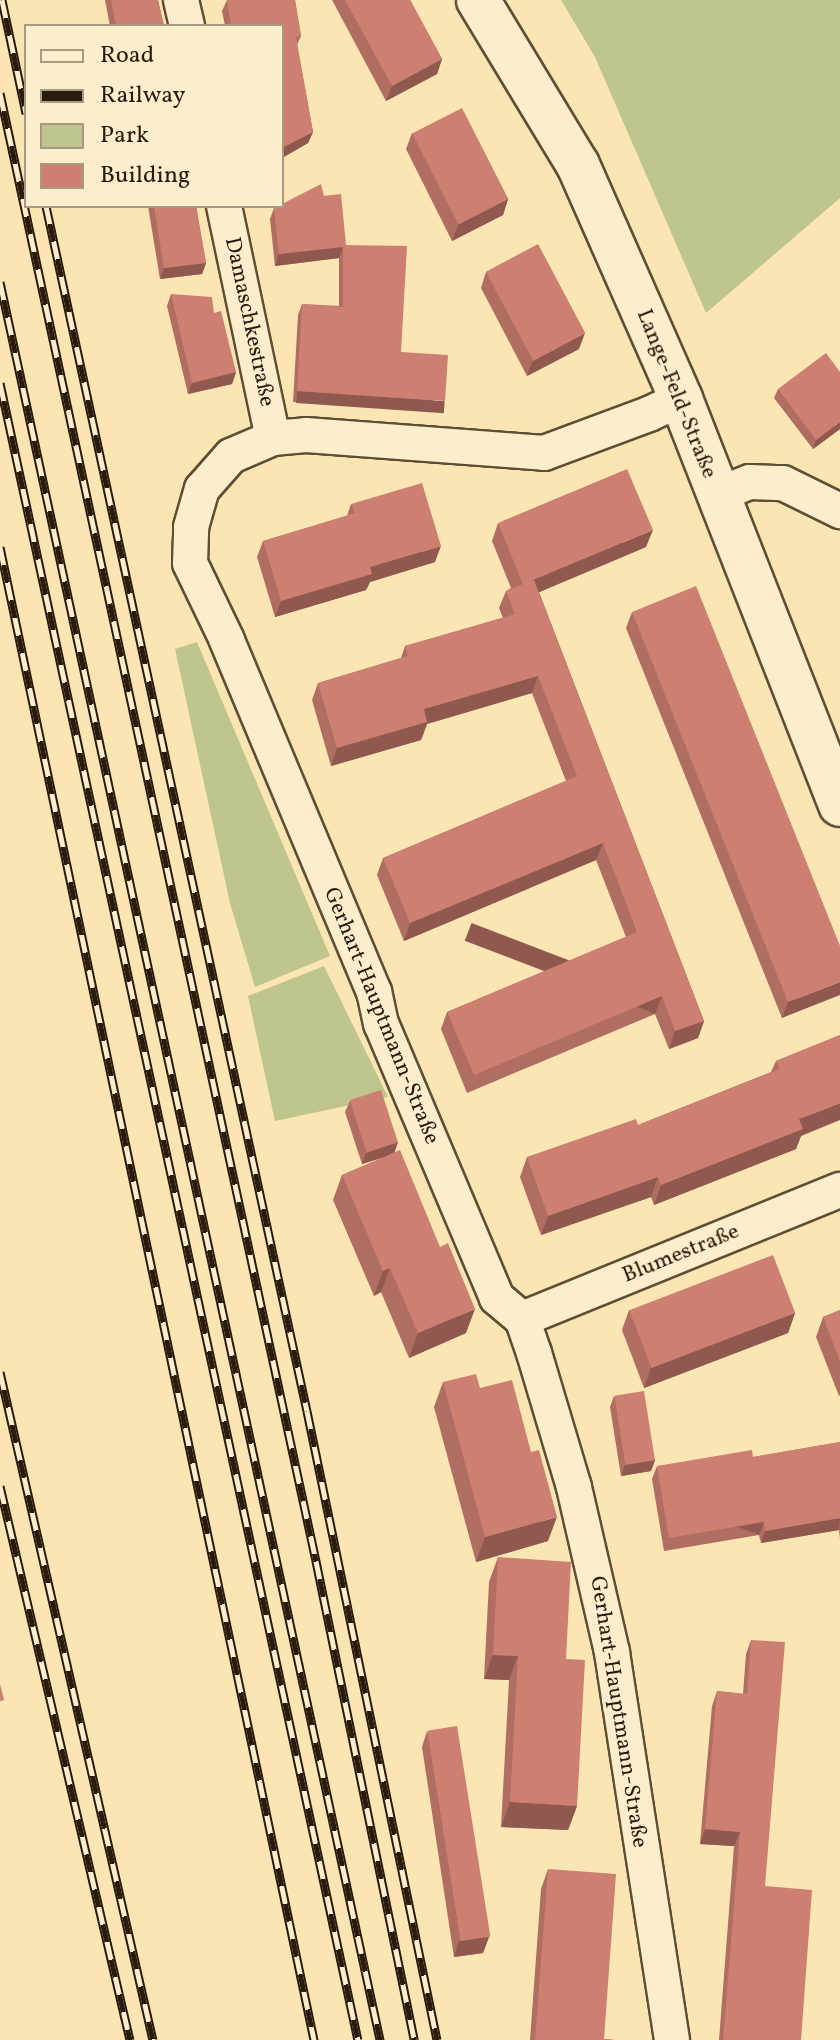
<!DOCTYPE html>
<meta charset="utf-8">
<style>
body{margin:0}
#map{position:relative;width:840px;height:2040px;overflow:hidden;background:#fbe5b2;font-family:Vollkorn,serif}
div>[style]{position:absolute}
.green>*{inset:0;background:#bec58d}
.roads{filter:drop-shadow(2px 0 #5e4e36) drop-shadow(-2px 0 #5e4e36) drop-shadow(0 2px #5e4e36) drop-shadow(0 -2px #5e4e36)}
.minor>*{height:34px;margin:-17px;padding:0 17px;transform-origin:17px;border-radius:17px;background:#fceecd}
.tertiary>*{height:42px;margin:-21px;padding:0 21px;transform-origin:21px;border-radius:21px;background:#fceecd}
.rail>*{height:9px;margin-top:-4.5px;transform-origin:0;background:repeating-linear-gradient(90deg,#fceecd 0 18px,#291b0d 0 36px);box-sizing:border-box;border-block:2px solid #291b0d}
.wall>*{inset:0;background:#b06d62}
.shaded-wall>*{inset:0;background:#905950;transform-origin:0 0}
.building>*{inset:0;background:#cd7f72;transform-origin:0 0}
span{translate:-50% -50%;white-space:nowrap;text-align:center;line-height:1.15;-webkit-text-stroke:6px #fceecd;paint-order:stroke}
.street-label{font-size:22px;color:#291b0d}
.legend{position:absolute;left:24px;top:24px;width:260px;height:184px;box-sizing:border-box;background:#fceecd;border:2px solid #a89a80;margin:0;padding:10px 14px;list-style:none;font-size:24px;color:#291b0d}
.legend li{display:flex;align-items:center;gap:16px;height:40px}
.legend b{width:40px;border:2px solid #a89a80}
</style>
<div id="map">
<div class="green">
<i style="clip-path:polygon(561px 0,840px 0,840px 198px,706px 313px,595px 57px)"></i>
<i style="clip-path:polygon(197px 642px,330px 956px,255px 987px,230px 903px,175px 649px)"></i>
<i style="clip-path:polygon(324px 966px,388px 1097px,275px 1121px,248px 996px)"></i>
</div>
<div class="roads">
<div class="minor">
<i style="left:181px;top:0;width:27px;rotate:77deg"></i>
<i style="left:224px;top:206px;width:237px;rotate:78.1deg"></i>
<i style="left:717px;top:495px;width:35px;rotate:-22deg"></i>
<i style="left:750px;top:482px;width:33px;rotate:2deg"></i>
<i style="left:783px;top:483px;width:64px;rotate:26.2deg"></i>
<i style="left:522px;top:1319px;width:343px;rotate:-22.1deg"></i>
<i style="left:672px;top:2040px;width:393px;rotate:-98.8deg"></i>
<i style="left:612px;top:1652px;width:169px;rotate:-103deg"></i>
<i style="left:574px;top:1487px;width:140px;rotate:-106.6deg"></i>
<i style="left:534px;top:1353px;width:36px;rotate:-109deg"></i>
<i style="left:522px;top:1319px;width:33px;rotate:-140deg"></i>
<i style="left:497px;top:1298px;width:298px;rotate:-112.9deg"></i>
<i style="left:381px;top:1024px;width:33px;rotate:-102deg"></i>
<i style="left:374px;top:992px;width:381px;rotate:-112.7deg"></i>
<i style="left:227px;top:640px;width:85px;rotate:-115.7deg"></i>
<i style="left:190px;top:563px;width:36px;rotate:-88deg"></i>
<i style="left:191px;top:527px;width:40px;rotate:-74deg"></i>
<i style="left:202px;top:489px;width:44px;rotate:-48.7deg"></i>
<i style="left:231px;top:456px;width:46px;rotate:-23.2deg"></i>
<i style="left:273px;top:438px;width:33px;rotate:-5deg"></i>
<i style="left:306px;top:435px;width:239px;rotate:4.3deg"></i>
<i style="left:544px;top:453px;width:112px;rotate:-20.4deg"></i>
<i style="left:649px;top:414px;width:35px;rotate:-25deg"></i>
</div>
<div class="tertiary">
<i style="left:478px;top:0;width:193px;rotate:58.8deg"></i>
<i style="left:578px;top:165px;width:256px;rotate:66.2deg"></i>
<i style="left:681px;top:399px;width:436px;rotate:68.6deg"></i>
</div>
</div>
<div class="rail">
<i style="left:2px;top:0;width:116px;rotate:78deg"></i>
<i style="left:0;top:93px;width:1502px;rotate:77.85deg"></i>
<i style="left:316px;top:1561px;width:489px;rotate:78.4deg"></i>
<i style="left:46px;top:206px;width:1233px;rotate:77.78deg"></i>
<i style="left:307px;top:1411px;width:642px;rotate:78.32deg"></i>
<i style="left:0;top:282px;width:1799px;rotate:77.8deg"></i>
<i style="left:0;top:383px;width:1695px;rotate:77.81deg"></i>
<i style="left:0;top:547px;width:1526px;rotate:78.12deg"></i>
<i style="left:0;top:1372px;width:685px;rotate:77.1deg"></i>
<i style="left:0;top:1486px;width:569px;rotate:76.79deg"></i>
</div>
<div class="wall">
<i style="clip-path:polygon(105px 0,158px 0,164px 26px,110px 26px)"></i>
<i style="clip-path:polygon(227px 0,295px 0,301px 36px,297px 45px,313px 132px,308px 143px,282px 158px,282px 26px,225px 26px,222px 11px)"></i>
<i style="clip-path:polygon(332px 0,410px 0,442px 59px,437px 74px,386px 101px)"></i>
<i style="clip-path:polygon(412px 133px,508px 199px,503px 215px,452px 241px,406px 149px)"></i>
<i style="clip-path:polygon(324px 196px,346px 245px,401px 352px,441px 412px,293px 402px,298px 315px,302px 304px,339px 306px,339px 258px,275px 266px,270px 219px,274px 208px)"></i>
<i style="clip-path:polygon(148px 206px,196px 206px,206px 263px,202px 274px,160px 279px)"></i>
<i style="clip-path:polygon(486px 272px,579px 349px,527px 376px,481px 288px)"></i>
<i style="clip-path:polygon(171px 294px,236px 372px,232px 384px,188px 394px,167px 306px)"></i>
<i style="clip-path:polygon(778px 389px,840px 429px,813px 449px,774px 398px)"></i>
<i style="clip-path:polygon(351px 504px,435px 562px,370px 582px,366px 590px,275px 617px,257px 557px,263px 541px,347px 516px)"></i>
<i style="clip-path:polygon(498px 523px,646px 547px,539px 592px,704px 1021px,698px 1038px,669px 1049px,655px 1014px,467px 1093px,441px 1029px,447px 1012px,626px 937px,596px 860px,404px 941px,377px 875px,383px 858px,566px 781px,532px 693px,427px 724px,421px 740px,331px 766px,312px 700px,318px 683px,401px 658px,405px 646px,503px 618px,499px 608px,506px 591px,511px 588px,492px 541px)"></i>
<i style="clip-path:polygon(632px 612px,840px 946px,782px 1018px,626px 628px)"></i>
<i style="clip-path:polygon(840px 1035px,796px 1149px,654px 1205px,651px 1197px,541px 1235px,520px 1177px,527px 1157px,638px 1125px,771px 1072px,776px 1061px)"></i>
<i style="clip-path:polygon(350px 1101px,398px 1142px,394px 1153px,466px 1333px,409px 1358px,381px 1292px,374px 1296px,333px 1200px,342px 1175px,385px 1157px,362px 1164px,345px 1112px)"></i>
<i style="clip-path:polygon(629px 1310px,795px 1313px,788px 1333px,644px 1388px,622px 1330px)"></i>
<i style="clip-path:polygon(840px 1310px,840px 1395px,839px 1396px,816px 1337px,823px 1317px)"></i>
<i style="clip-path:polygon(443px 1382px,480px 1388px,548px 1541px,476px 1562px,434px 1407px)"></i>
<i style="clip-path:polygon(614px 1396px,655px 1460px,651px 1471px,621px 1476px,610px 1407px)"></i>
<i style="clip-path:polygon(840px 1442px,840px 1539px,839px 1530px,761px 1543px,759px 1535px,664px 1551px,652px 1479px,657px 1466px,753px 1457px)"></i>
<i style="clip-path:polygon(498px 1557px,566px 1659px,577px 1806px,568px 1830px,501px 1827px,509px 1680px,484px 1679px,489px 1582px)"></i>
<i style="clip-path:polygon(751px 1640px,765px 1886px,801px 2040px,719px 2040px,734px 1846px,700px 1844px,712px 1706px,717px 1691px,743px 1694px,746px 1654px)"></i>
<i style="clip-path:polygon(427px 1731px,489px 1937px,483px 1953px,454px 1957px,422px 1747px)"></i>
<i style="clip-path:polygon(548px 1869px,604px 2039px,615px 2040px,530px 2040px,541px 1889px)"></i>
</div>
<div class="shaded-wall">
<i style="clip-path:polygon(442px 59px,437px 74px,386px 101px,392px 86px)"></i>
<i style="clip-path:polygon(313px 132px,308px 143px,282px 158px,282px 148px)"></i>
<i style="clip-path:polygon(508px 199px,503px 215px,452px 241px,458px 225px)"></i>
<i style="clip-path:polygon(343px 247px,339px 258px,275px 266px,279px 254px)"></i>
<i style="clip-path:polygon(206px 263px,202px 274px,160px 279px,164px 268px)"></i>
<i style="clip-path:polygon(585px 333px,579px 349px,527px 376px,533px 360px)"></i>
<i style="clip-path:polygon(236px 372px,232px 384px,188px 394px,192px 383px)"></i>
<i style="left:297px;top:391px;width:148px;height:12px;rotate:4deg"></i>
<i style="clip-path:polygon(840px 422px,840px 429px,813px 449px,816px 440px)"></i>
<i style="clip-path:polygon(653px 530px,646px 547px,521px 600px,528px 582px)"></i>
<i style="clip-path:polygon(441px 546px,435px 562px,370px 582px,366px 590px,275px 617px,281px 601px,370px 567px)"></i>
<i style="clip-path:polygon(538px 676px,532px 693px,427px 724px,421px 740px,331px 766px,337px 748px,424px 709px)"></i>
<i style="clip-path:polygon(603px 843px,596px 860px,404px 941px,410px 923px)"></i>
<i style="clip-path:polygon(840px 982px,840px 995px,782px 1018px,788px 1002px)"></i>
<i style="left:662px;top:996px;width:19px;height:204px;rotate:111deg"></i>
<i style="clip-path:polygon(704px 1021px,698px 1038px,669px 1049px,675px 1031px)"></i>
<i style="clip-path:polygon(840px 1103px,840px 1120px,801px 1136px,796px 1149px,654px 1205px,661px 1185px,799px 1119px)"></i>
<i style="clip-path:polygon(398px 1142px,394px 1154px,362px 1164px,366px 1153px)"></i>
<i style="clip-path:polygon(658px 1177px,651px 1197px,541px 1235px,548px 1216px)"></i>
<i style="clip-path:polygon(390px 1268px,381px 1292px,374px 1296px,383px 1271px)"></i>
<i style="clip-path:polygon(475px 1309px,466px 1333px,409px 1358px,418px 1333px)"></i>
<i style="clip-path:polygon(795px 1313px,788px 1333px,644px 1388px,651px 1368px)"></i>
<i style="clip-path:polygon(655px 1460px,651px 1471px,621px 1476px,625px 1465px)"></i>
<i style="clip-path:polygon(557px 1517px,548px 1541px,476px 1562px,485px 1537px)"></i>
<i style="clip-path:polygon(840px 1518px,839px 1530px,761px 1543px,765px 1531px)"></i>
<i style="left:764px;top:1522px;width:14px;height:96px;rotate:111deg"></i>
<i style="clip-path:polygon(493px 1655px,518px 1656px,509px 1680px,484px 1679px)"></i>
<i style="clip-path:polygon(510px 1802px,577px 1806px,568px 1830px,501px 1827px)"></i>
<i style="clip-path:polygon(705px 1829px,740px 1832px,734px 1846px,700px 1844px)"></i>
<i style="clip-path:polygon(489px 1937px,483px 1953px,454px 1957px,459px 1941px)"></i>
</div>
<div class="building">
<i style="clip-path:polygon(111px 0,158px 0,164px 26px,116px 26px)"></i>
<i style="clip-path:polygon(227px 0,295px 0,301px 36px,296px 37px,313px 132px,282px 148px,282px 26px,231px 26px)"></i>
<i style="clip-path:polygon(345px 0,410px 0,442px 59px,392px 86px)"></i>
<i style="left:462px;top:108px;width:102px;height:56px;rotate:63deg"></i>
<i style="clip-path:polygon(321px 184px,324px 196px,341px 194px,346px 245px,407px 246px,401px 352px,448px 355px,445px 401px,297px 391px,302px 304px,343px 307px,343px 247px,279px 254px,274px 208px,277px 206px,282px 206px,282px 204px)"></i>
<i style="clip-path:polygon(154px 206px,196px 206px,206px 263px,164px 268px)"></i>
<i style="left:538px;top:244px;width:101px;height:59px;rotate:62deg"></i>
<i style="clip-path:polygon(171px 294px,212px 297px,214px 313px,221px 311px,236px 372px,192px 383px)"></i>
<i style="clip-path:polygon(826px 353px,840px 372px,840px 422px,816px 440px,778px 389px)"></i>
<i style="clip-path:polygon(627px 469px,653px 530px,528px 582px,534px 580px,704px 1021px,675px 1031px,662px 996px,474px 1075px,447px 1012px,637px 932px,603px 843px,410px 923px,383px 858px,577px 776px,538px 676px,424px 709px,427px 722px,337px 748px,318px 683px,408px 656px,405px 646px,515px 614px,506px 591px,523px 584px,498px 523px)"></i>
<i style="clip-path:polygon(422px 483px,441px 546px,370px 567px,372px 574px,281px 601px,263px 541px,355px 513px,351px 504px)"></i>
<i style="clip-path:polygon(696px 586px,840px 946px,840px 982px,788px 1002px,632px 612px)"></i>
<i style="clip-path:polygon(840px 1035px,840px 1103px,799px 1119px,803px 1129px,661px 1185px,658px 1177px,548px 1216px,527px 1157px,636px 1119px,638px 1125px,780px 1069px,776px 1061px)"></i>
<i style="left:381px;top:1090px;width:55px;height:33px;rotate:72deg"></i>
<i style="clip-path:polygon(400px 1150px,440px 1247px,448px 1243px,475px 1309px,418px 1333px,390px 1268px,383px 1271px,342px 1175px)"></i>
<i style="left:773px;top:1255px;width:62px;height:154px;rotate:69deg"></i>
<i style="clip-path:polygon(840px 1310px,840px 1361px,823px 1317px)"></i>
<i style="clip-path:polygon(476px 1374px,480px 1388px,512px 1380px,531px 1452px,539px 1450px,557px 1517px,485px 1537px,443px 1382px)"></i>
<i style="left:644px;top:1391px;width:70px;height:30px;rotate:81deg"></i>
<i style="clip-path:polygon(840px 1442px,840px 1518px,765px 1531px,764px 1522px,669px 1538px,657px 1466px,752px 1450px,753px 1457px)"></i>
<i style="clip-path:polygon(498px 1557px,571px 1562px,566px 1659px,585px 1660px,577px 1806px,510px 1802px,518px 1656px,493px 1655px)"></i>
<i style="clip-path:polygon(751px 1640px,785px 1642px,765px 1886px,812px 1890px,801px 2040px,723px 2040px,740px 1832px,705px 1829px,717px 1691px,747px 1694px)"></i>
<i style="clip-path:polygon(0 1684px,4px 1700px,0 1701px)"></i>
<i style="left:457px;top:1726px;width:213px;height:30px;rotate:81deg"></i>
<i style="clip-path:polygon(548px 1869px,616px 1874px,604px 2039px,615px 2040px,535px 2040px)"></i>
</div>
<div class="street-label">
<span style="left:249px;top:322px;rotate:78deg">Damaschkestraße</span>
<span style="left:676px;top:394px;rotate:68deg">Lange-Feld-Straße</span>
<span style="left:381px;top:1016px;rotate:68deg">Gerhart-Hauptmann-Straße</span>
<span style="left:681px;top:1254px;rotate:-22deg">Blumestraße</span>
<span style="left:618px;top:1712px;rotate:81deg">Gerhart-Hauptmann-Straße</span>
</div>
<ul class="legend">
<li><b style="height:10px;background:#fceecd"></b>Road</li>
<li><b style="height:10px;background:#291b0d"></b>Railway</li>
<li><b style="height:22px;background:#bec58d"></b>Park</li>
<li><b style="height:22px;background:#cd7f72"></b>Building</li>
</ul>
</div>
